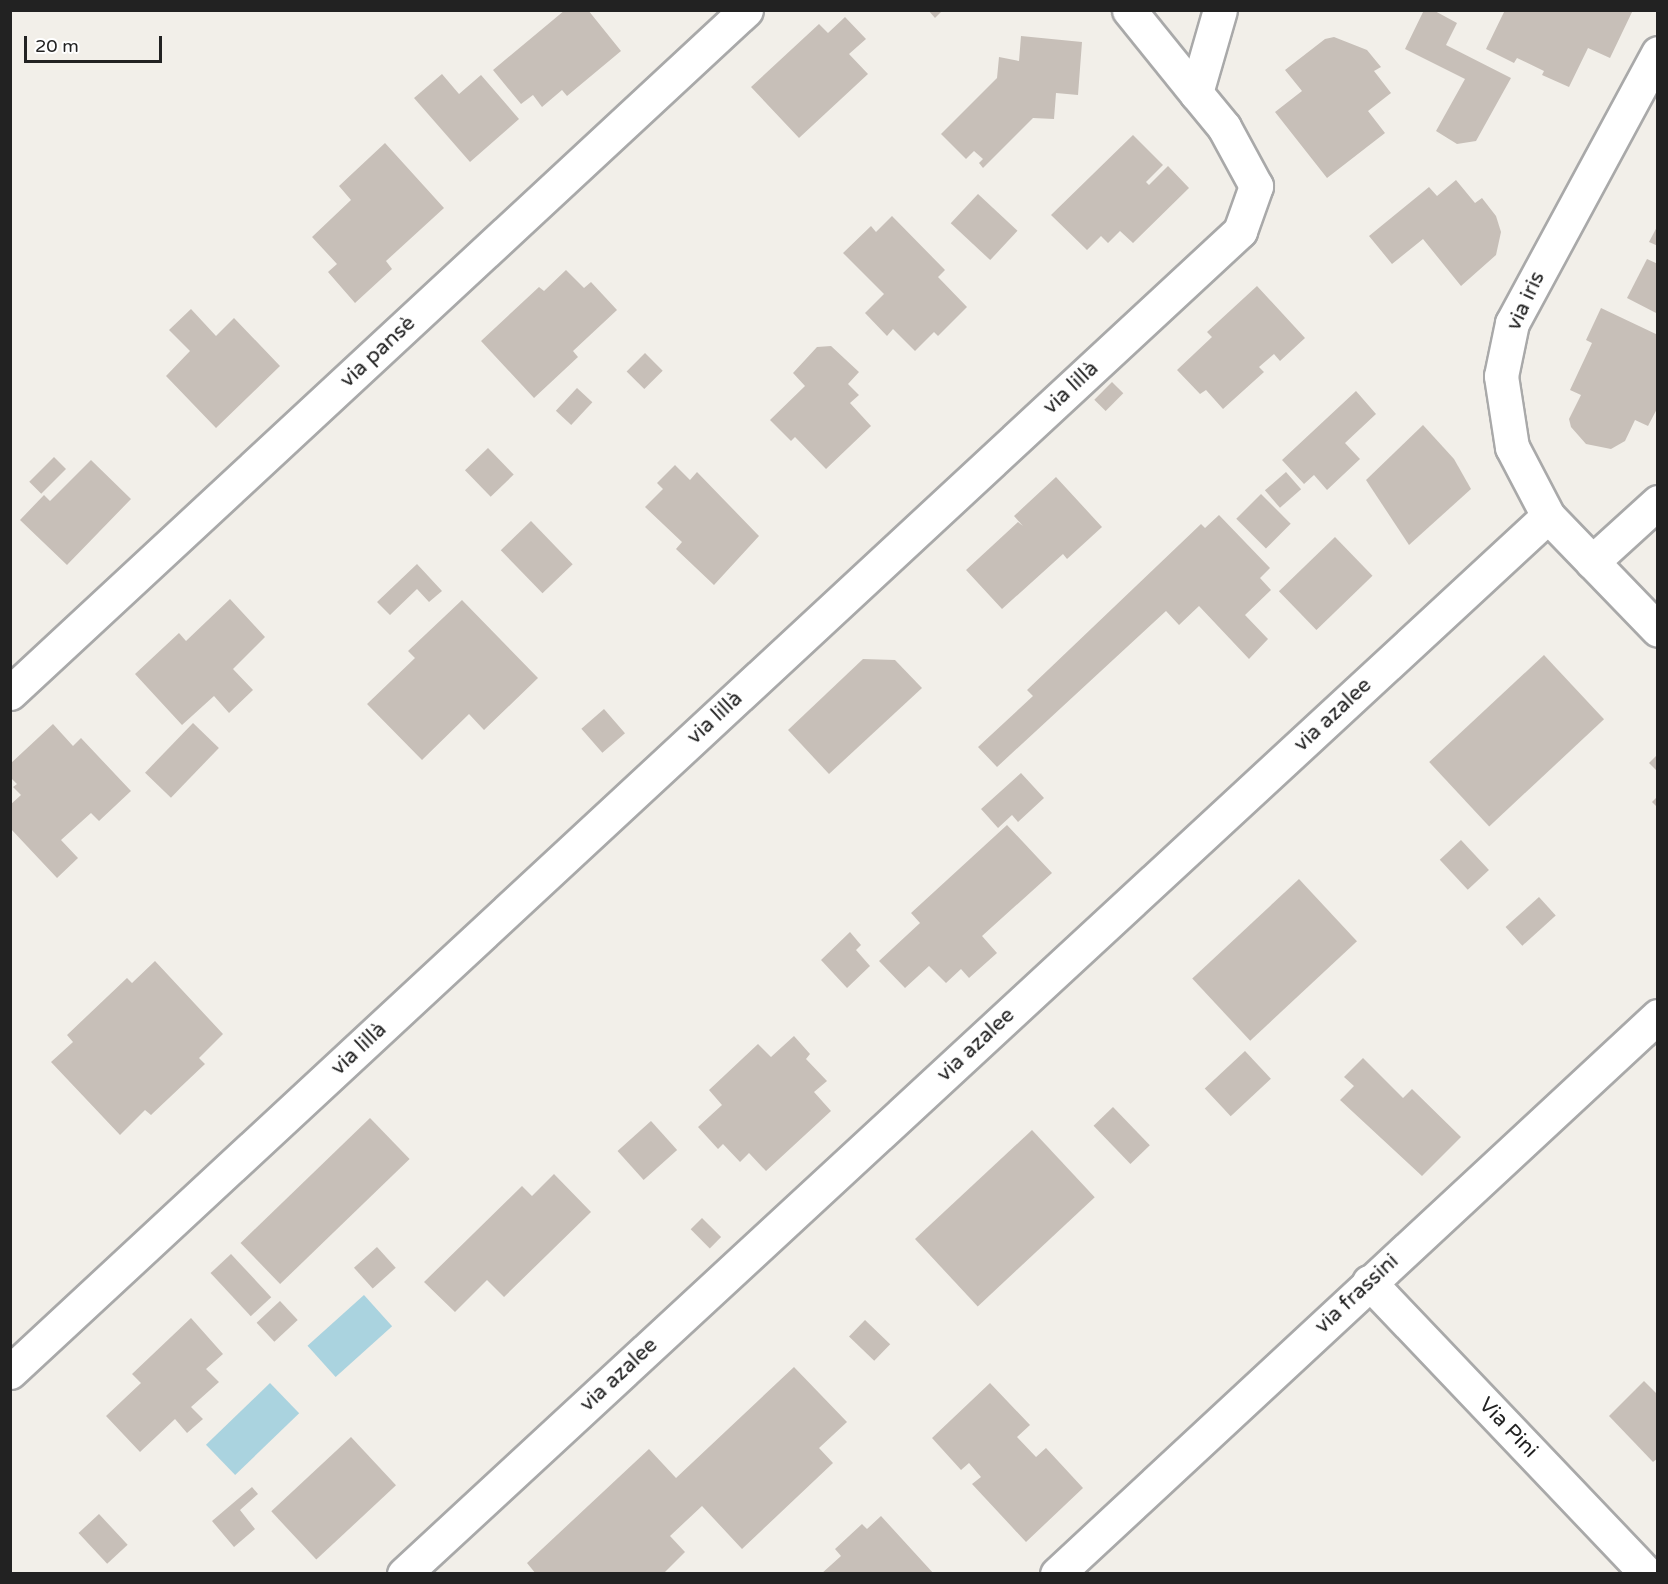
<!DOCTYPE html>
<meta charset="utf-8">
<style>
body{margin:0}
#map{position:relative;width:1668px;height:1584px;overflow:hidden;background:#f2efe9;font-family:"Varela Round",sans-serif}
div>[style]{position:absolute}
.water>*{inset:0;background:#aad3df;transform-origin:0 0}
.building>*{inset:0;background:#c7bfb8;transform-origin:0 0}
.roads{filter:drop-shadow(2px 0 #a9a9a9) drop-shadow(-2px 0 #a9a9a9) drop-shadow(0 2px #a9a9a9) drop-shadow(0 -2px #a9a9a9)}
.minor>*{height:33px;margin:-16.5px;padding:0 16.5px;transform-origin:16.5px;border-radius:16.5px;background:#fff}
span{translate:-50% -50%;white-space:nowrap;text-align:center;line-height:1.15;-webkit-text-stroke:4.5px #fff;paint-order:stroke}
.street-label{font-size:21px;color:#222}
.frame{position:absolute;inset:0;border:12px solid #222;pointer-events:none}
.scale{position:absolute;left:24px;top:36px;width:138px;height:27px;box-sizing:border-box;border:3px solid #222;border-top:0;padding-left:8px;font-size:18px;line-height:21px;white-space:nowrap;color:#222;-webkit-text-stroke:4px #fff;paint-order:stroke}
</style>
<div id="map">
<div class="water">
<i style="left:364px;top:1295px;width:42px;height:76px;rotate:48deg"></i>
<i style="left:270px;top:1383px;width:42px;height:89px;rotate:46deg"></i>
</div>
<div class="building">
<i style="clip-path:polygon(565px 10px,588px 10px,621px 51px,567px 96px,562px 90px,542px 107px,533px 95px,521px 104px,493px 70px)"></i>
<i style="clip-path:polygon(928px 10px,943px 10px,935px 18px)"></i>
<i style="clip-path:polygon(1424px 10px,1433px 10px,1457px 23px,1446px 45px,1511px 78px,1476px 141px,1457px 144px,1436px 131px,1465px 79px,1405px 49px)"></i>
<i style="clip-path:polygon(1505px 10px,1633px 10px,1610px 58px,1588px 48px,1569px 87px,1542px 75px,1544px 71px,1517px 58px,1514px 63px,1486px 49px)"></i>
<i style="clip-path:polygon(845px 17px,866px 39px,849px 54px,868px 74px,799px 138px,751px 87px,819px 24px,828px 33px)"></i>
<i style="clip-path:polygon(1021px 36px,1082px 42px,1078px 95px,1056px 93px,1054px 119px,1033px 118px,983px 168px,979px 163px,983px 159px,974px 151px,966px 159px,941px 134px,997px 78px,999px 57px,1019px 61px)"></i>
<i style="clip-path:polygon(1334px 37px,1367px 50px,1381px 67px,1374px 71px,1391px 93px,1368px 111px,1385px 133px,1327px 178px,1275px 112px,1302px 91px,1285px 70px,1325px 39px)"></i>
<i style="clip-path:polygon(442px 74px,459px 94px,481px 75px,519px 119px,470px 162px,414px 98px)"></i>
<i style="clip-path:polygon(1133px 135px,1163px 165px,1146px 182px,1149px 185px,1168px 166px,1189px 188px,1133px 243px,1120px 231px,1108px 243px,1101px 236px,1087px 250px,1051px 215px)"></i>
<i style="clip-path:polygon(385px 143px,444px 208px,386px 261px,392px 269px,355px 303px,328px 272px,337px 264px,312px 237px,351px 200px,339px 186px)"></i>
<i style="clip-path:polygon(1456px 180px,1475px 203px,1482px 198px,1496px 216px,1501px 232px,1496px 255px,1461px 286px,1423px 239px,1392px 264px,1369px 236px,1429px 187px,1437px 196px)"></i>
<i style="left:978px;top:194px;width:54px;height:40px;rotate:43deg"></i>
<i style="clip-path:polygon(892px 216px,945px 270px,938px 277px,967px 307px,938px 336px,934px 332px,915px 351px,893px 329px,887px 336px,865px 313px,884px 294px,843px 253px,871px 226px,876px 232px)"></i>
<i style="clip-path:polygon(1658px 225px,1658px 246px,1649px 242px)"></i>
<i style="clip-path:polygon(1647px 259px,1658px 264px,1658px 314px,1627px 298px)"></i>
<i style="clip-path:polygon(566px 270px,584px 288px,591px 282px,617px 310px,573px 351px,578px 357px,534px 398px,481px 341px,539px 287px,544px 291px)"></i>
<i style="clip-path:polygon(1257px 286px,1305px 338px,1280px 361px,1274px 354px,1259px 367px,1264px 372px,1223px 409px,1206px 390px,1200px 394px,1177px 370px,1212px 337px,1207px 332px)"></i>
<i style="clip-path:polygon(1601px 308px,1658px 335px,1658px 407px,1648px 426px,1635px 420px,1625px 441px,1611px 449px,1586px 444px,1571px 427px,1569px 419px,1581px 395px,1570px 390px,1592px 343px,1586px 340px)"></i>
<i style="clip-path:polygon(191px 309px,216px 336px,234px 318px,280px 366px,216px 428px,166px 376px,190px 351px,169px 330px)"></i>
<i style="clip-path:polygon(831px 346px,859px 372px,848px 384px,859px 395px,850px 403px,871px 426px,826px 469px,795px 437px,791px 441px,770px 420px,805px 386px,793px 373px,817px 347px)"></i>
<i style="left:645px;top:353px;width:25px;height:26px;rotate:45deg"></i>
<i style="left:1112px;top:382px;width:16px;height:25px;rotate:45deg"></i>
<i style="left:577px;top:388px;width:21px;height:31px;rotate:43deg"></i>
<i style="clip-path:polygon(1356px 391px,1376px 414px,1345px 443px,1360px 459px,1327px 490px,1314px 475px,1304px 484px,1282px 460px)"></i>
<i style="clip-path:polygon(1423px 425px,1454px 459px,1471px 489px,1409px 545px,1366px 480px)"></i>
<i style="left:488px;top:448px;width:37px;height:32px;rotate:46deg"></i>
<i style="left:54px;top:457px;width:17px;height:35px;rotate:45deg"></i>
<i style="clip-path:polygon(91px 460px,131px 499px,67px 565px,20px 520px,44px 495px,50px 501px)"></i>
<i style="clip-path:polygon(675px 465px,690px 480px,697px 472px,759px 536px,714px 585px,676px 549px,682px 542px,645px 507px,663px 489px,657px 483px)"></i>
<i style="left:1286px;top:472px;width:23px;height:28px;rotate:49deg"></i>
<i style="clip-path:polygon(1056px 477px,1102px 527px,1067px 559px,1063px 554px,1002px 609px,966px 570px,1018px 522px,1023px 526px,1014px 516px)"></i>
<i style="left:1261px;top:494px;width:42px;height:35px;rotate:45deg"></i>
<i style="clip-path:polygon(1219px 515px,1270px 568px,1260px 578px,1271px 590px,1245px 615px,1268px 639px,1249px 659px,1199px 606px,1179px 625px,1166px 611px,997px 767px,978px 747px,1033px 696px,1027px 690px,1201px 524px,1205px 528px)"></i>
<i style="left:531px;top:521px;width:60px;height:42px;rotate:46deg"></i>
<i style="left:1335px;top:537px;width:54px;height:78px;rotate:46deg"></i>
<i style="clip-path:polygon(417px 564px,442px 591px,429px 602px,417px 589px,390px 615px,377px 602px)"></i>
<i style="clip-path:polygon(230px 599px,265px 637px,233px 669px,253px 690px,229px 713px,214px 696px,182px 725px,135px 674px,179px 633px,186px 641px)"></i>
<i style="clip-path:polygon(462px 600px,538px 678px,484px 730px,469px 714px,422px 760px,367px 704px,415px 658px,408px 651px)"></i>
<i style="left:1544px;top:655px;width:88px;height:157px;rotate:47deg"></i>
<i style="clip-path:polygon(863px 659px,895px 660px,922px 688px,829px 774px,788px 730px)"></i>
<i style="left:604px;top:709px;width:32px;height:30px;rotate:49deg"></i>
<i style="left:193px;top:723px;width:36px;height:69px;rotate:44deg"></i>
<i style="clip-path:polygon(53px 724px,73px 746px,81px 738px,131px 791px,99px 821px,91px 813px,61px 840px,78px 858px,57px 878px,10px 828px,10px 805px,21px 795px,13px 787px,17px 784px,10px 777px,10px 764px)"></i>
<i style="clip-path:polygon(1658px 754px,1658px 772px,1649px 763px)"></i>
<i style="clip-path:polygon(1021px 773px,1044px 798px,1018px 822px,1012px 815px,998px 828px,981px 809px)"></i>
<i style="clip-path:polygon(1658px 796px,1658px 808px,1652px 802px)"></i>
<i style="clip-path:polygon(1007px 825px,1052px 873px,982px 936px,997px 953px,969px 978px,961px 969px,946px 983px,929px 966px,905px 988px,879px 961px,920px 923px,911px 913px)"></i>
<i style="left:1461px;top:840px;width:41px;height:29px;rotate:47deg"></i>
<i style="left:1299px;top:879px;width:85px;height:146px;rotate:47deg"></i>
<i style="left:1539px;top:897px;width:25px;height:45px;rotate:48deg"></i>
<i style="clip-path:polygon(850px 932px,861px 945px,856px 950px,870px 966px,847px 988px,821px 960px)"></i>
<i style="clip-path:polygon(155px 961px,223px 1034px,199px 1058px,205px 1064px,151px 1115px,145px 1110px,120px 1135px,51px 1062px,73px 1042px,67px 1035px,127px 978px,132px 983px)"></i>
<i style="clip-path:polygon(794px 1036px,810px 1054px,806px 1059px,827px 1081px,814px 1092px,831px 1111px,766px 1171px,749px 1153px,740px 1162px,723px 1144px,718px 1149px,698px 1127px,722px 1105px,709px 1090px,758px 1044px,771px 1057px)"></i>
<i style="left:1245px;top:1051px;width:38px;height:55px;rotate:47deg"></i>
<i style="clip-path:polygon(1363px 1058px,1403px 1098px,1412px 1089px,1461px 1137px,1422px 1176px,1340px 1100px,1354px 1086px,1344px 1077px)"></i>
<i style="left:1113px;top:1107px;width:53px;height:27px;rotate:46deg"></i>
<i style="left:370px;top:1118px;width:57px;height:180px;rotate:46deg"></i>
<i style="left:651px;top:1121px;width:39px;height:45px;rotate:48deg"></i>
<i style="left:1032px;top:1130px;width:92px;height:160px;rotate:47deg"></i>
<i style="clip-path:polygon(554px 1174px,591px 1212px,504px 1297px,487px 1280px,455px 1312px,424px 1282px,522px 1186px,532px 1196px)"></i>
<i style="left:702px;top:1218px;width:27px;height:16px;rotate:45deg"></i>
<i style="left:377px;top:1247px;width:28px;height:31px;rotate:48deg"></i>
<i style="left:231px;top:1254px;width:59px;height:28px;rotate:47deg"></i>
<i style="left:280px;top:1301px;width:26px;height:32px;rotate:47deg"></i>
<i style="clip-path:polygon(191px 1318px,223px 1354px,206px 1369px,219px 1382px,191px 1407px,203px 1419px,187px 1433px,175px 1419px,140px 1452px,106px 1416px,141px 1383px,132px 1374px)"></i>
<i style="left:865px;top:1320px;width:35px;height:23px;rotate:44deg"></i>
<i style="clip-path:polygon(794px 1367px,847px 1422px,819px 1448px,833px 1463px,742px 1549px,702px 1506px,670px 1536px,685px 1552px,663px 1574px,536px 1574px,527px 1563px,649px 1449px,676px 1478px)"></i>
<i style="clip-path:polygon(1644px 1381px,1658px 1395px,1658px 1458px,1653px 1462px,1609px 1416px)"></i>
<i style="clip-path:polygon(990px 1383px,1030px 1425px,1017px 1437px,1036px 1457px,1046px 1448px,1083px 1488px,1026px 1542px,972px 1484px,981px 1477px,969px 1463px,961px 1470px,932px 1438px)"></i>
<i style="left:351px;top:1437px;width:66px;height:109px;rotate:47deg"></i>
<i style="clip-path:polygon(252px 1487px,258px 1494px,240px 1510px,255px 1529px,234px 1547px,212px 1521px)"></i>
<i style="left:99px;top:1514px;width:42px;height:28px;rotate:47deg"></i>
<i style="clip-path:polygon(881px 1516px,934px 1574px,821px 1574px,841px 1556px,835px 1549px,862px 1524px,867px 1529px)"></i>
</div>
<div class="roads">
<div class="minor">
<i style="left:1129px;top:10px;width:107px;rotate:51.1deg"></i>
<i style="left:1658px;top:53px;width:307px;rotate:118.4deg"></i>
<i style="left:1512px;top:323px;width:54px;rotate:101.7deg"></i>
<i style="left:1501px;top:376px;width:72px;rotate:81.2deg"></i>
<i style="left:1512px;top:447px;width:78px;rotate:62.4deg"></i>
<i style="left:1548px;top:516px;width:158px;rotate:46deg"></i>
<i style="left:1592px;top:562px;width:89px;rotate:-42.3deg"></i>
<i style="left:10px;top:693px;width:1004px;rotate:-42.86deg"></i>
<i style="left:1369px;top:1282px;width:403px;rotate:46.4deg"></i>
<i style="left:10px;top:1372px;width:1678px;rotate:-42.85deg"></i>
<i style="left:1240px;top:231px;width:48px;rotate:-70.4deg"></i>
<i style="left:1256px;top:186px;width:67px;rotate:-118.5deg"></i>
<i style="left:1224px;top:127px;width:44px;rotate:-129.5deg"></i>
<i style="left:1196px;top:93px;width:86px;rotate:-73.9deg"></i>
<i style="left:404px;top:1574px;width:1558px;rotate:-42.76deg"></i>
<i style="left:1057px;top:1574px;width:820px;rotate:-42.88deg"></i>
</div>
</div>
<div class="street-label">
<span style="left:1526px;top:301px;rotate:-65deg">via iris</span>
<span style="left:378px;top:352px;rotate:-43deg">via pansè</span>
<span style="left:1071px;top:388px;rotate:-43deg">via lillà</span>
<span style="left:1333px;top:715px;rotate:-43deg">via azalee</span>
<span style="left:715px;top:718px;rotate:-43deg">via lillà</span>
<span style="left:976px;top:1045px;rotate:-43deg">via azalee</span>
<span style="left:359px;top:1049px;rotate:-43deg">via lillà</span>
<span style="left:1357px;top:1294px;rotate:-43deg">via frassini</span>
<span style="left:619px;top:1375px;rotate:-43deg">via azalee</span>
<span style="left:1508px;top:1428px;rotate:46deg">Via Pini</span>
</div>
<div class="frame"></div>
<div class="scale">20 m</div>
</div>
